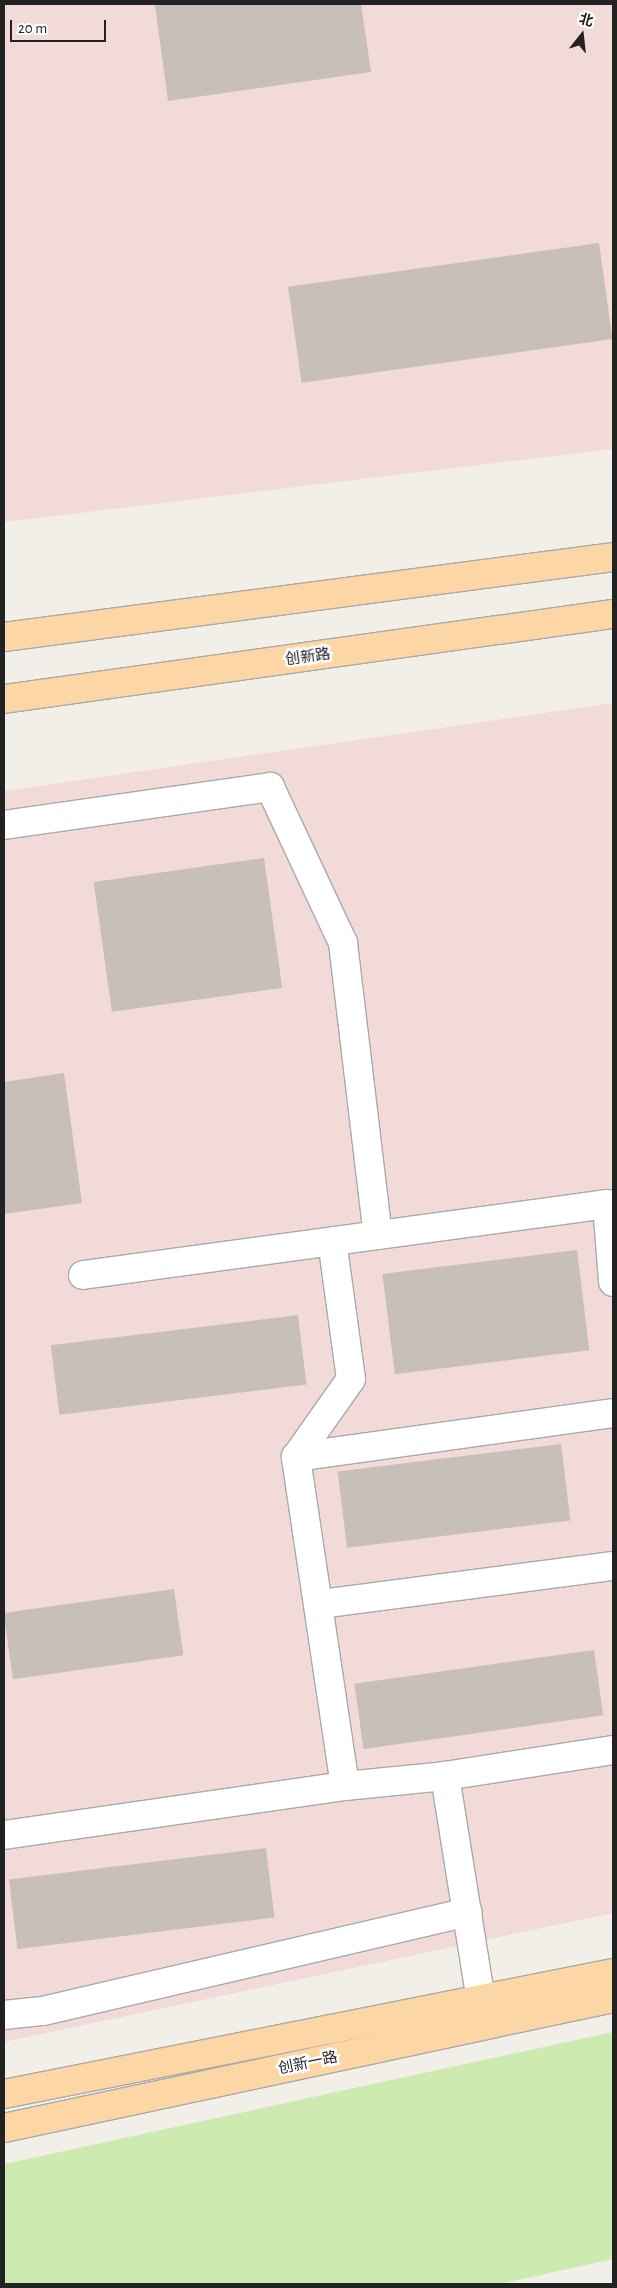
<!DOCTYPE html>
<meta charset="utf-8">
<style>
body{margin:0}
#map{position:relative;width:617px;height:2288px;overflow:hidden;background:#f2efe9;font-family:"Alegreya Sans","Noto Sans SC",sans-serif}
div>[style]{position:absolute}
.commercial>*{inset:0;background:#f2dad9}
.grass>*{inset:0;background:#cdebb0}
.building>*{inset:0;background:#c7bfb8;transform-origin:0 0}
.roads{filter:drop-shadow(1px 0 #a9a9a9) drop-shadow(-1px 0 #a9a9a9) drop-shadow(0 1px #a9a9a9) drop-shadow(0 -1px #a9a9a9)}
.minor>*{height:28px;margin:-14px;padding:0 14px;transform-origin:14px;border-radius:14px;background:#fff}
.major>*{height:28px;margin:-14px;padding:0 14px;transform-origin:14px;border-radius:14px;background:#fcd6a4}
span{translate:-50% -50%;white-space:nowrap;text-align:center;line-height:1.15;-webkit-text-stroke:5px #fff;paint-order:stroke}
.street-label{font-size:15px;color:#222}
.frame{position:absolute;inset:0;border:5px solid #222;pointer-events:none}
.north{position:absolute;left:557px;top:10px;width:50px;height:50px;-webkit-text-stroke:4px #fff;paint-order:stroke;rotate:16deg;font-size:14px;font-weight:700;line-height:20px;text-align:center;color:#222}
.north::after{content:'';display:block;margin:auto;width:18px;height:22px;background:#222;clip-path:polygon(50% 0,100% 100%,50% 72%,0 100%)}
.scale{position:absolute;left:10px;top:20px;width:96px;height:22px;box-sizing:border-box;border:2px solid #222;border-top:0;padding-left:6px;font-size:15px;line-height:18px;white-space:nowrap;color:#222;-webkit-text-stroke:4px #fff;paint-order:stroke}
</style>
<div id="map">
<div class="commercial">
<i style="clip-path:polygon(4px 4px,613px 4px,613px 449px,4px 522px)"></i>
<i style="clip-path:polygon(613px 703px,613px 1913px,4px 2042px,4px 791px)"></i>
</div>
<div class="grass">
<i style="clip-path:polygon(613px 2032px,613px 2259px,500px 2284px,4px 2284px,4px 2164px)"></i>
</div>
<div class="building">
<i style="clip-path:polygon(361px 4px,371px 72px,168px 101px,155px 5px)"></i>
<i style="left:599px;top:243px;width:97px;height:314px;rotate:82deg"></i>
<i style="left:264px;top:858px;width:131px;height:172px;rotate:82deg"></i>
<i style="clip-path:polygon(64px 1073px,82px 1203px,4px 1214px,4px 1082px)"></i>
<i style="left:577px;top:1250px;width:101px;height:196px;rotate:83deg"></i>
<i style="left:298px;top:1315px;width:70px;height:249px;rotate:83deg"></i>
<i style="left:561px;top:1444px;width:77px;height:225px;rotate:83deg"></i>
<i style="left:174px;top:1589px;width:67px;height:172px;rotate:82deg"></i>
<i style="left:594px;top:1650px;width:66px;height:242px;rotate:82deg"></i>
<i style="left:266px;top:1848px;width:70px;height:259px;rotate:83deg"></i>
</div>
<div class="roads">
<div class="minor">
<i style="left:4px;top:825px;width:269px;rotate:-8.1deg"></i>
<i style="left:270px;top:787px;width:172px;rotate:64.9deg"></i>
<i style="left:343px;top:943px;width:294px;rotate:83.2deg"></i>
<i style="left:83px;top:1275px;width:529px;rotate:-7.72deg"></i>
<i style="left:607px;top:1204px;width:78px;rotate:85.6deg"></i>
<i style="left:296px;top:1457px;width:320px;rotate:-7.9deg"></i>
<i style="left:320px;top:1604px;width:295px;rotate:-7.4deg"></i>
<i style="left:345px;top:1786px;width:100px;rotate:-5.7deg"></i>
<i style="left:4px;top:1835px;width:345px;rotate:-8.2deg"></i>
<i style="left:345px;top:1786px;width:333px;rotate:-98.5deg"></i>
<i style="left:296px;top:1457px;width:95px;rotate:-54.8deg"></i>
<i style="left:351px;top:1379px;width:139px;rotate:-97.8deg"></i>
<i style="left:481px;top:2001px;width:228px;rotate:-99.1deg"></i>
<i style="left:445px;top:1776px;width:170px;rotate:-8.8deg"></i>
<i style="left:4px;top:2015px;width:39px;rotate:-6deg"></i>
<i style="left:43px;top:2011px;width:436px;rotate:-13.1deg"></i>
</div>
<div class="major">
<i style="left:4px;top:637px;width:614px;rotate:-7.48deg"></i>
<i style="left:4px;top:699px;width:615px;rotate:-7.95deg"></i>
<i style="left:4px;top:2094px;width:621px;rotate:-11.24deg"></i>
<i style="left:4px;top:2128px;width:623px;rotate:-12.05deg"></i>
</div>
</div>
<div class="street-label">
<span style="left:308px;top:657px;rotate:-8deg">创新路</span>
<span style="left:308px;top:2063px;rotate:-12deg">创新一路</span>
</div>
<div class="frame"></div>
<div class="north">北</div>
<div class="scale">20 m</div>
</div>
